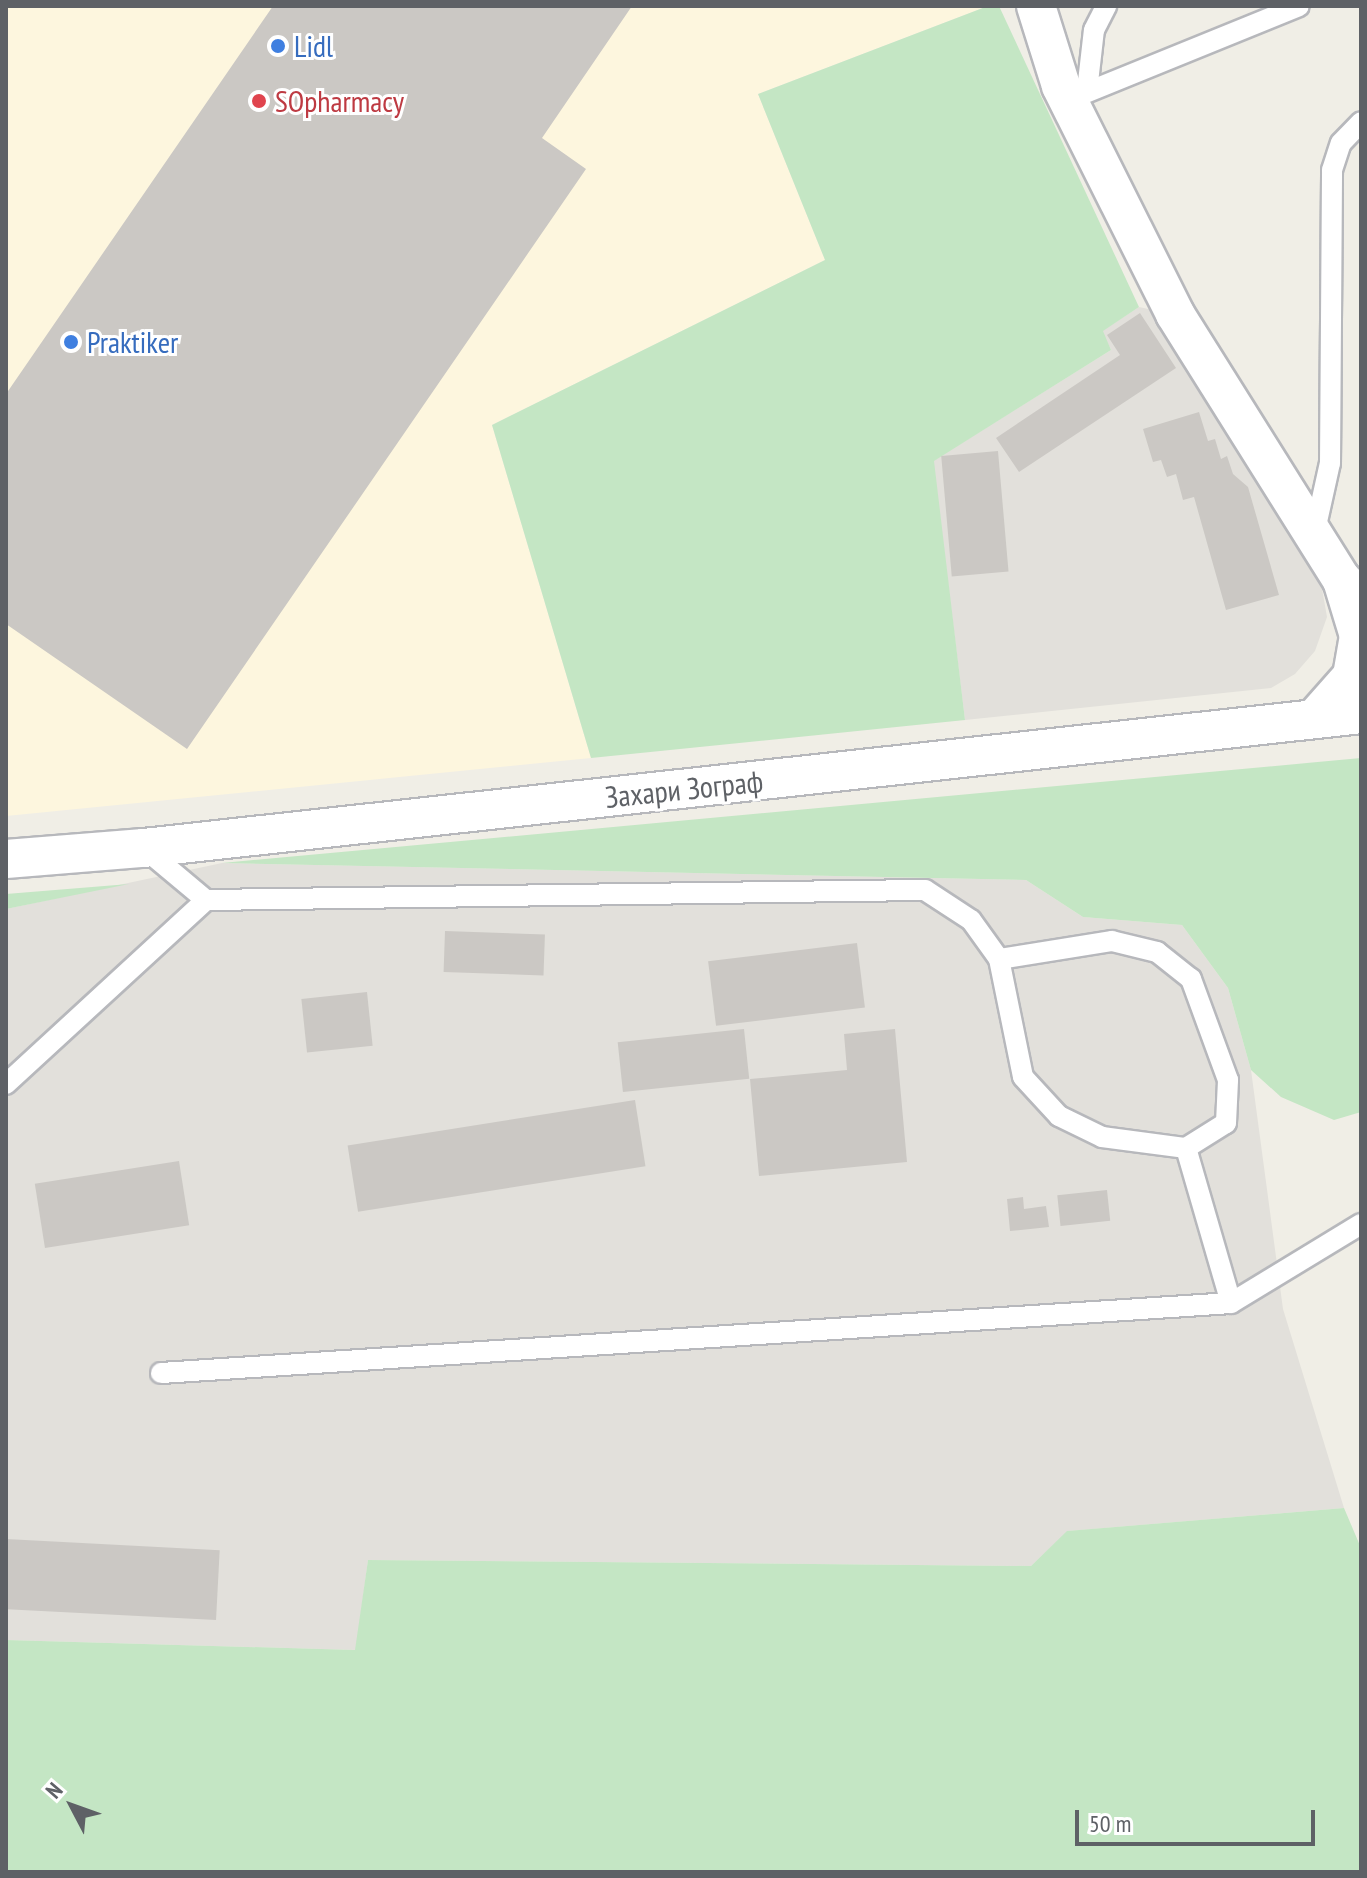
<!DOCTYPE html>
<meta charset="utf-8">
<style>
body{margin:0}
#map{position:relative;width:1367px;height:1878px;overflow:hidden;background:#f0eee6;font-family:"PT Sans Narrow",sans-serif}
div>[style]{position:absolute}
.commercial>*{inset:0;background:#fdf6de}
.industrial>*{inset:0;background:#e2e0db}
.green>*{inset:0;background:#c4e6c4}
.building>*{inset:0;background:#cbc8c4;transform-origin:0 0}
.roads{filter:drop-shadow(2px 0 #b7b8bc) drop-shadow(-2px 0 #b7b8bc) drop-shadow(0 2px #b7b8bc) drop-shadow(0 -2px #b7b8bc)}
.lane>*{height:20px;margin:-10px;padding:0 10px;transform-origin:10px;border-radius:10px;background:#fff}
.street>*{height:38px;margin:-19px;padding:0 19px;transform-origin:19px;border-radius:19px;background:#fff}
.dots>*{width:22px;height:22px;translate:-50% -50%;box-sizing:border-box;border:4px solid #fff;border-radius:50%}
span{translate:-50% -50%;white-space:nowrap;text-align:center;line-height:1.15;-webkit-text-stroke:6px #fff;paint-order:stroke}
.shop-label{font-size:30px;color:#366cbe}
.left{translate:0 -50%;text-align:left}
.health-label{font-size:30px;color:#be3a42}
.street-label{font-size:30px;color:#5e6166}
.frame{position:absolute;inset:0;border:8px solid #5e6166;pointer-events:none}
.north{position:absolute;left:32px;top:1766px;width:80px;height:80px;-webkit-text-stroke:6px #fff;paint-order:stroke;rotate:311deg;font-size:22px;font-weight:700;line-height:32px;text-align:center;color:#5e6166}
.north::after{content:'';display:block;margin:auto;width:28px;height:36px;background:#5e6166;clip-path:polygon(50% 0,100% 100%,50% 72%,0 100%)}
.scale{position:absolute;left:1075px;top:1810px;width:240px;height:36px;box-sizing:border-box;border:4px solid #5e6166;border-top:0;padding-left:10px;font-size:24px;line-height:28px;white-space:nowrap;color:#5e6166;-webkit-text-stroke:6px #fff;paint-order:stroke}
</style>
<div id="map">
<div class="commercial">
<i style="clip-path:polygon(6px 6px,988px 6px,758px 94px,825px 260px,492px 425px,591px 758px,6px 816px)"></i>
</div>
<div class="industrial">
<i style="clip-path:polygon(1139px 307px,1153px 310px,1321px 583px,1327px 617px,1315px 651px,1295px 674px,1271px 688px,965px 720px,933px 461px,1111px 350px,1102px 331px)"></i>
<i style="clip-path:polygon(222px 863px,1026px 880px,1083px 917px,1182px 925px,1228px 988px,1251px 1070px,1283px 1309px,1344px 1508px,1068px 1531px,1031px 1566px,368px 1560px,356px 1650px,6px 1640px,6px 909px)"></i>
</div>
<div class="green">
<i style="clip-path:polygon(988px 6px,999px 6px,1139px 307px,1103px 331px,1111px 350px,934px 461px,965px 720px,591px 758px,492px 425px,825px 260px,758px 94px)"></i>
<i style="clip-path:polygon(1361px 758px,1361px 1112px,1334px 1120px,1281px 1097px,1251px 1070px,1228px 988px,1182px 925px,1083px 917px,1026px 880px,222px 863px)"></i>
<i style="clip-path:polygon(129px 884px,6px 909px,6px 894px)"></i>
<i style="clip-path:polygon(1344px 1508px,1361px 1548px,1361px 1872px,6px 1872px,6px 1640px,355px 1650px,368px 1560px,1031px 1566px,1067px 1531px)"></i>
</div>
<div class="building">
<i style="clip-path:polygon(273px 6px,632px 6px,542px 138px,586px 169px,187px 749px,6px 624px,6px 394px)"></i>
<i style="clip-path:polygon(1140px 313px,1176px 368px,1019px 472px,996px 438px,1120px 355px,1107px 335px)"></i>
<i style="clip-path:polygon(1199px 412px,1208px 441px,1215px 439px,1221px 459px,1227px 456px,1233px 474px,1248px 487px,1279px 595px,1226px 610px,1194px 497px,1183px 500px,1176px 474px,1167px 477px,1161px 460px,1153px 462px,1143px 429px)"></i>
<i style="left:998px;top:451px;width:121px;height:57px;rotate:85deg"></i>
<i style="left:445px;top:931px;width:100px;height:41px;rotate:2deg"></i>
<i style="left:857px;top:943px;width:65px;height:150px;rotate:83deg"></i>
<i style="left:367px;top:992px;width:54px;height:66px;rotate:84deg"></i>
<i style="left:744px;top:1029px;width:50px;height:127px;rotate:84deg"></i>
<i style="clip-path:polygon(895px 1029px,907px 1162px,759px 1176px,750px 1079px,847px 1070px,844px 1034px)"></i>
<i style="left:635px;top:1100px;width:67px;height:291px;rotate:81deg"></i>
<i style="left:179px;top:1161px;width:65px;height:146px;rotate:81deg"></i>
<i style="left:1107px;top:1190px;width:31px;height:50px;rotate:84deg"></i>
<i style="clip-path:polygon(1023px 1197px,1024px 1209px,1046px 1206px,1049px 1227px,1010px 1231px,1007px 1199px)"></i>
<i style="left:6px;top:1539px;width:214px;height:70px;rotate:3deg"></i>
</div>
<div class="roads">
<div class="lane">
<i style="left:1087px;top:91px;width:61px;rotate:-83.5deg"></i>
<i style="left:1094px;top:30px;width:27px;rotate:-63deg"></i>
<i style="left:1068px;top:100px;width:249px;rotate:-22.1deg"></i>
<i style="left:1314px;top:535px;width:74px;rotate:-77.5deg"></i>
<i style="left:1330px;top:463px;width:293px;rotate:-89.6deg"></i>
<i style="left:1332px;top:170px;width:28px;rotate:-72deg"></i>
<i style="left:1341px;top:143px;width:29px;rotate:-46deg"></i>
<i style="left:145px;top:849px;width:80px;rotate:39.9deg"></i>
<i style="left:6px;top:1084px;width:272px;rotate:-42.6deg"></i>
<i style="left:206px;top:900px;width:719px;rotate:-0.8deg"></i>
<i style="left:925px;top:890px;width:55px;rotate:33.1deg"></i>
<i style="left:971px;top:920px;width:48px;rotate:54.3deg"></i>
<i style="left:999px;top:959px;width:120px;rotate:78.5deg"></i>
<i style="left:1023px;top:1077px;width:53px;rotate:47.3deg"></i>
<i style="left:1059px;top:1116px;width:48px;rotate:26deg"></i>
<i style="left:1102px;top:1137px;width:85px;rotate:7.5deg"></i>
<i style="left:1186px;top:1148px;width:47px;rotate:-32deg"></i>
<i style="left:1226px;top:1123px;width:43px;rotate:-87.3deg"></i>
<i style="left:1228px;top:1080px;width:108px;rotate:-110.1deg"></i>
<i style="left:1191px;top:979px;width:43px;rotate:-141.5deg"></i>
<i style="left:1157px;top:952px;width:46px;rotate:-166.3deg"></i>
<i style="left:1112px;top:941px;width:114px;rotate:170.9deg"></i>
<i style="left:1186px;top:1148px;width:161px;rotate:73.8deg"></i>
<i style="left:161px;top:1373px;width:1072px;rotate:-3.74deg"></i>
<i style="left:1231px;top:1303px;width:152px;rotate:-31.3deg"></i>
</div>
<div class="street">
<i style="left:1036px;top:6px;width:84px;rotate:72.6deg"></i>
<i style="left:1061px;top:86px;width:255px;rotate:63.4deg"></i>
<i style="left:1175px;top:314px;width:314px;rotate:57.9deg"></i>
<i style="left:1342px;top:580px;width:25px;rotate:42deg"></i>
<i style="left:1314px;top:719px;width:57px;rotate:-48.5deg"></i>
<i style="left:1352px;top:676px;width:41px;rotate:-80.1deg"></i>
<i style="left:1359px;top:636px;width:59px;rotate:-106.9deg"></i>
<i style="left:6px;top:859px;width:138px;rotate:-4.6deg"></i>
<i style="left:144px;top:848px;width:1224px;rotate:-6.28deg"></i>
</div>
</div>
<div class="dots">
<i style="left:278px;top:46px;background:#3f7fe0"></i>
<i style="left:259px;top:101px;background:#e0444e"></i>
<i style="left:71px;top:342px;background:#3f7fe0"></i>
</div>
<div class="shop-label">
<span class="left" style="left:294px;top:46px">Lidl</span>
<span class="left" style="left:87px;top:342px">Praktiker</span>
</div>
<div class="health-label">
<span class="left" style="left:275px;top:101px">SOpharmacy</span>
</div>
<div class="street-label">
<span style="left:684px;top:789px;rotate:-6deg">Захари Зограф</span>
</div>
<div class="frame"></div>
<div class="north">N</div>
<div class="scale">50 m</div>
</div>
